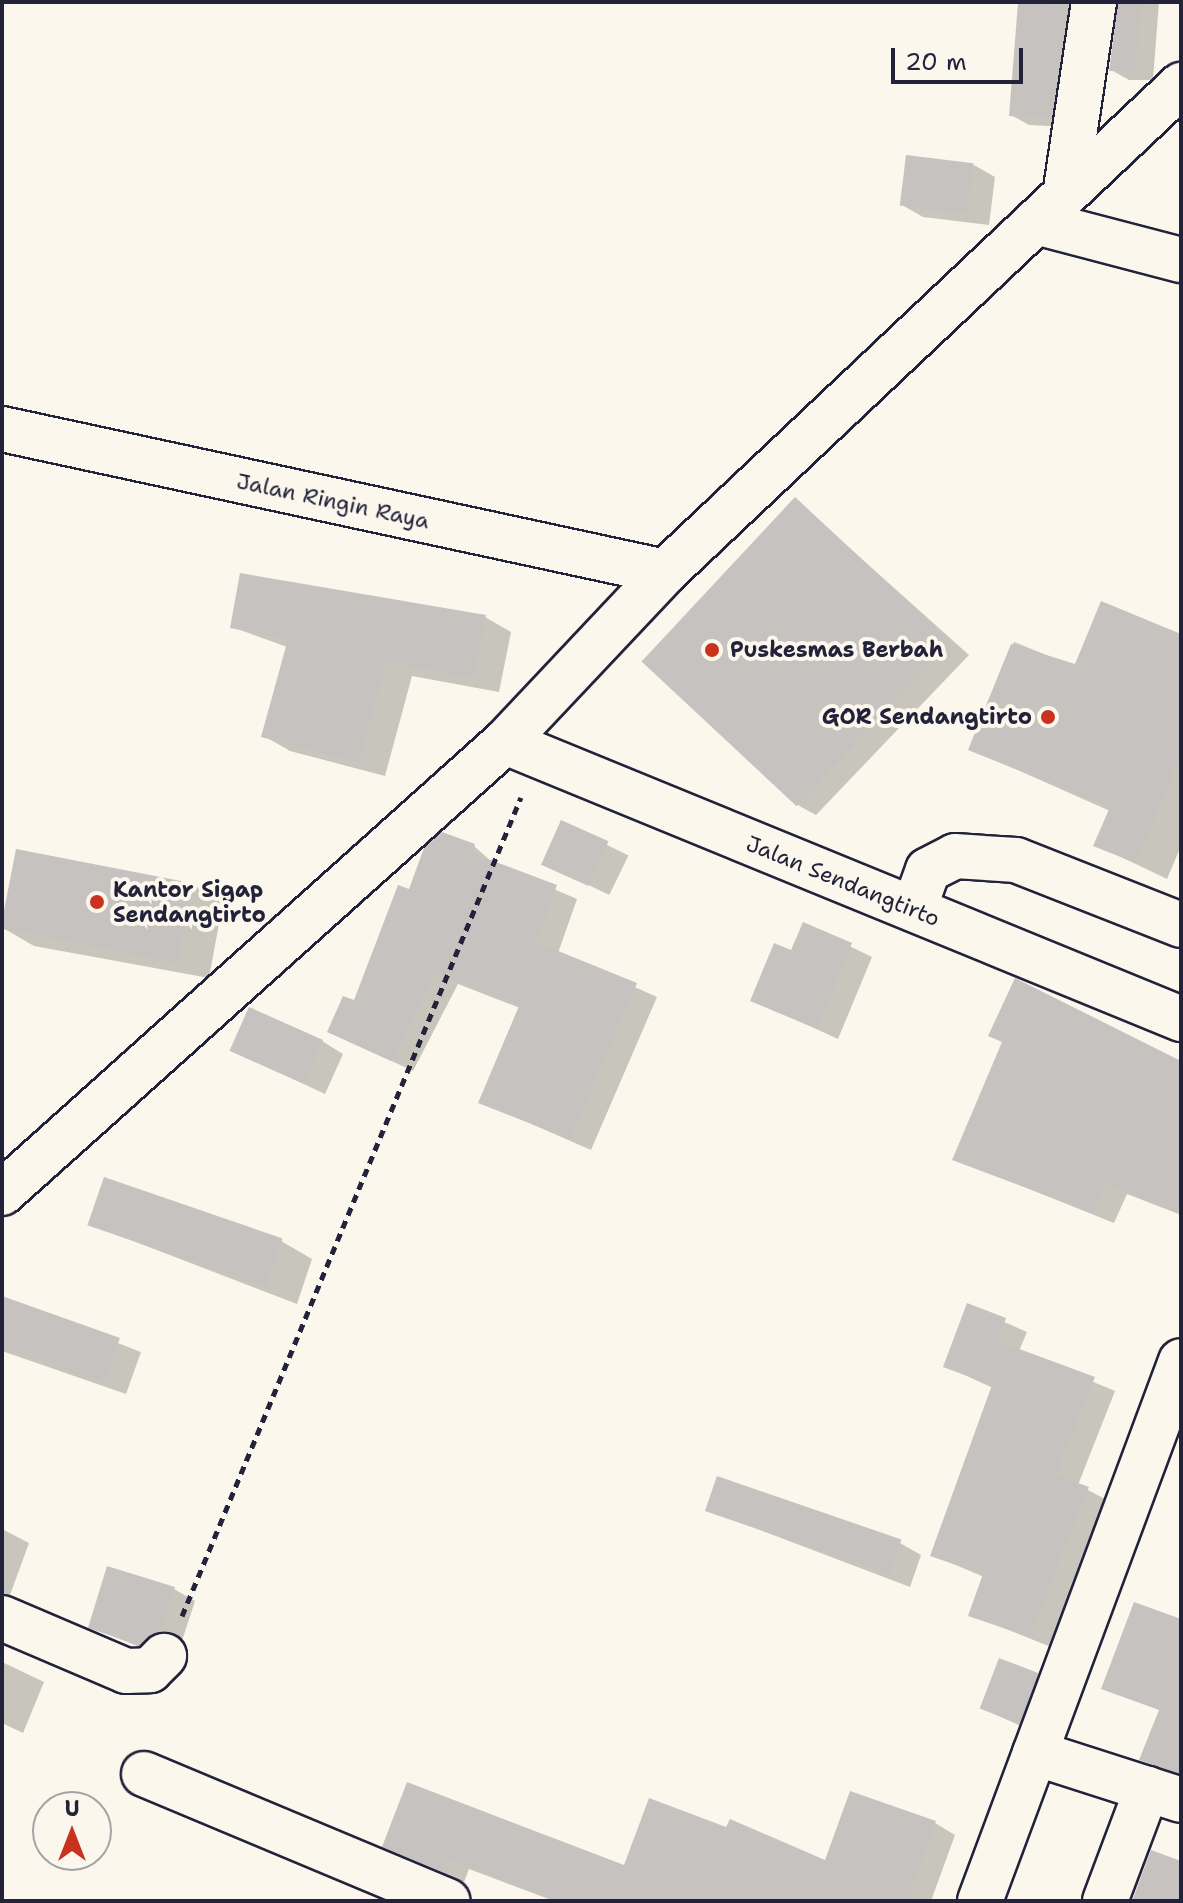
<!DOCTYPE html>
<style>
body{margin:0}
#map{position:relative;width:1183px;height:1903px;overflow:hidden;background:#fbf7ec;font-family:"Shantell Sans",sans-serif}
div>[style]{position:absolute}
.shadow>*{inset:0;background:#0003;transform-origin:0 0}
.building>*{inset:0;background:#c6c2c0;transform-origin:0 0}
.path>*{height:5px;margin-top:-2.5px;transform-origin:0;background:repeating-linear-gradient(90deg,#22223b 0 8px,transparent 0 14px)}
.roads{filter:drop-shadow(2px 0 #22223b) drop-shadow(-2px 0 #22223b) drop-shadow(0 2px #22223b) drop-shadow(0 -2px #22223b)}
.minor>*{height:44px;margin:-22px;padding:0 22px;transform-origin:22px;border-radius:22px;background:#fbf7ec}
.dots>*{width:22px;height:22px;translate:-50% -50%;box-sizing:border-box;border:4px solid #fbf7ec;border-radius:50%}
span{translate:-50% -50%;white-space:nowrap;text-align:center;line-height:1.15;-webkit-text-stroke:8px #fbf7ec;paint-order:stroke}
.street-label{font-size:22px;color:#22223b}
.poi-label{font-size:22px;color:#22223b;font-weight:700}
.left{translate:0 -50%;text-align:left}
.right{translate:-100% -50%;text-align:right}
.frame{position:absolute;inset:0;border:4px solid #22223b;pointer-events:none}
.north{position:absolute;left:32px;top:1791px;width:80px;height:80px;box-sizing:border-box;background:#fbf7ec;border:2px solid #a4a2a5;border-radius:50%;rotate:0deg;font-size:22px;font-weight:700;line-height:32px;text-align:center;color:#22223b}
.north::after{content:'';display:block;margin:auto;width:28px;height:36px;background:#c8321e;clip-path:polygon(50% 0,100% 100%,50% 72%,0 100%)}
.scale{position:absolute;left:891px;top:48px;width:132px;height:36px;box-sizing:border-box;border:4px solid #22223b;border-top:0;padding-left:10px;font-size:24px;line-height:28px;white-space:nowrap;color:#22223b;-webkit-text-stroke:6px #fbf7ec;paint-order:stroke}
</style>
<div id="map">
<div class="shadow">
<i style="clip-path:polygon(1024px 2px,1092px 2px,1069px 127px,1029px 125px,1011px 115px)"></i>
<i style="clip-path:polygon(1119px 2px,1159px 2px,1153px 80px,1129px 80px,1111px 70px)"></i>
<i style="clip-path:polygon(974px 165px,995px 177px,989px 225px,923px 217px,902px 205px)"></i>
<i style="clip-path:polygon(796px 500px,969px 655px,816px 815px,794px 803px)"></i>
<i style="clip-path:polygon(485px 617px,511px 632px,499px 692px,412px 676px,385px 776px,290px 751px,264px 736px,287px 647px,232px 627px)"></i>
<i style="clip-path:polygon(1181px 636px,1181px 846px,1167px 879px,1096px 845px,1110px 811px,970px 749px,1014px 642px,1076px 667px)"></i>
<i style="left:562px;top:823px;width:74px;height:44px;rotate:26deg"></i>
<i style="clip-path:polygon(474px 846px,493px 863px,577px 899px,558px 953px,657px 997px,591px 1150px,481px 1102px,520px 1008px,458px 984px,413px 1071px,330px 1032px,355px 1003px,411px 892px)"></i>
<i style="clip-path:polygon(192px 884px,223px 902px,209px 978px,34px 946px,3px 928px)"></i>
<i style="clip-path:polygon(804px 924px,872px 957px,838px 1039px,753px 1000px,792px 952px)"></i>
<i style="clip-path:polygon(1016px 981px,1181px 1063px,1181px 1215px,1127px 1194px,1114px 1223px,954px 1159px,1004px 1043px)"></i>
<i style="clip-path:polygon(322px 1041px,343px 1054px,325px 1094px,231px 1050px)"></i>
<i style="clip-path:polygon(89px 1224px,281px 1241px,312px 1259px,297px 1304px)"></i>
<i style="clip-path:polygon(2px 1298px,141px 1352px,126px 1394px,2px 1351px)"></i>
<i style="clip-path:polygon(968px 1306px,1027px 1332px,1019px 1351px,1115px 1391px,1078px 1485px,1109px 1501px,1051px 1647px,971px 1615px,984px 1577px,932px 1555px,993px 1388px,945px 1366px)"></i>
<i style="clip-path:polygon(707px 1510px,900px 1543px,921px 1555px,910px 1587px)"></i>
<i style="clip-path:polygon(2px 1529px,29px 1543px,2px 1617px)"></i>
<i style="clip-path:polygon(174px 1589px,195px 1601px,181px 1644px,162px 1656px,90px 1627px)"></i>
<i style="clip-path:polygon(2px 1662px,44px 1682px,23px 1733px,2px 1723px)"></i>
<i style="clip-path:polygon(1037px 1675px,1058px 1687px,1041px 1735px,981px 1708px)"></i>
<i style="clip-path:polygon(1181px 1725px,1181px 1777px,1142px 1759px)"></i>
<i style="clip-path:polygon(935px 1823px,955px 1835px,931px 1901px,765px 1901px,826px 1863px)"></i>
<i style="clip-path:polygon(385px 1846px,691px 1901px,554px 1901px,469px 1869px,464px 1882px)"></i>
</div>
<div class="building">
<i style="clip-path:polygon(1118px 2px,1140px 2px,1136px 71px,1109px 71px)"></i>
<i style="clip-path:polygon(1018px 3px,1068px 7px,1051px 118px,1009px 116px)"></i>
<i style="left:906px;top:155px;width:68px;height:51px;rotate:7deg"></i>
<i style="left:795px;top:497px;width:212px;height:225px;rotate:43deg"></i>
<i style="clip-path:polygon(240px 573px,486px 615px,473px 679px,386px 662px,359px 763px,261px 737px,288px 639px,230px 628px)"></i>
<i style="clip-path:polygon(1101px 601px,1181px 634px,1181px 755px,1136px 863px,1093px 846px,1110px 807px,968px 750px,1011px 644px,1075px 664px)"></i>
<i style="left:561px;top:820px;width:52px;height:49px;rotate:24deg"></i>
<i style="clip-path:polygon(442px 832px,475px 844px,472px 853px,557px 885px,536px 942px,637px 983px,570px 1139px,478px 1103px,519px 1006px,437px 973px,391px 1061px,327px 1032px,343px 996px,354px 1000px,398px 885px,409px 889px,424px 848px)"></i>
<i style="left:16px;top:849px;width:180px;height:81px;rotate:11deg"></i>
<i style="clip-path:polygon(803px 922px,852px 943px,817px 1029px,750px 1001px,774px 943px,791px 950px)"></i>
<i style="clip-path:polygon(1015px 978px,1181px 1061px,1181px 1213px,1106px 1184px,1094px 1213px,952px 1160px,1002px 1042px,988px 1036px)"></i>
<i style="left:249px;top:1007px;width:81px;height:48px;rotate:24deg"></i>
<i style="left:104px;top:1177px;width:189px;height:51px;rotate:19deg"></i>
<i style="clip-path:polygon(2px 1296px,120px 1338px,104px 1383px,2px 1348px)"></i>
<i style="clip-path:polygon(967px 1303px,1006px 1318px,998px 1341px,1095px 1377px,1056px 1475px,1089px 1487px,1030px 1637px,968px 1616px,983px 1574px,930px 1556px,992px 1385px,943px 1367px)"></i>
<i style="left:717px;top:1476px;width:195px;height:37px;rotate:19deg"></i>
<i style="clip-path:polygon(107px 1566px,175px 1587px,160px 1632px,139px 1645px,88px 1628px)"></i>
<i style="clip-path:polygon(1134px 1602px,1181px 1619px,1181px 1774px,1139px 1760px,1159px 1710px,1101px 1689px)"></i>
<i style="left:999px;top:1658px;width:42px;height:54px;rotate:21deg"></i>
<i style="clip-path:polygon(407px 1782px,624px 1865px,649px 1798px,726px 1827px,730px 1819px,825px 1860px,850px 1791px,936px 1821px,907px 1901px,560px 1901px,448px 1859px,443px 1872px,382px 1847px)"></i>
<i style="clip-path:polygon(1151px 1850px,1181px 1861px,1181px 1901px,1132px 1901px)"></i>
</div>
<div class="path">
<i style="left:182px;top:1616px;width:886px;rotate:-67.51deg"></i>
</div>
<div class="roads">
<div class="minor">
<i style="left:1066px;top:189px;width:189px;rotate:-81.5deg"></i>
<i style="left:1036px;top:222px;width:150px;rotate:14.7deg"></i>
<i style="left:2px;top:429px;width:678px;rotate:12.17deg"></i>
<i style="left:505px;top:742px;width:731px;rotate:22.28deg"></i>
<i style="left:914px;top:909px;width:41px;rotate:-70.3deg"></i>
<i style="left:928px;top:870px;width:30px;rotate:-27deg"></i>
<i style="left:955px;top:856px;width:61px;rotate:3.8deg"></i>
<i style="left:1016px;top:860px;width:177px;rotate:21.5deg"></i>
<i style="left:2px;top:1193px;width:676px;rotate:-41.88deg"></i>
<i style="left:505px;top:742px;width:233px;rotate:-46.7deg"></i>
<i style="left:665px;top:572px;width:710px;rotate:-43.34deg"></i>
<i style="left:2px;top:1618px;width:135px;rotate:23.1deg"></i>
<i style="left:126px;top:1671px;width:24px;rotate:-2deg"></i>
<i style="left:150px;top:1670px;width:20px;rotate:-45deg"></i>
<i style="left:1035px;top:1753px;width:153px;rotate:17.8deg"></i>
<i style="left:144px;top:1774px;width:329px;rotate:22.7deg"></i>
<i style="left:980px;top:1901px;width:576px;rotate:-69.58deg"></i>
<i style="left:1105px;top:1901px;width:120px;rotate:-69.4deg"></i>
</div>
</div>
<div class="dots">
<i style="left:712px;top:650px;background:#c8321e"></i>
<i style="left:1048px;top:717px;background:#c8321e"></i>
<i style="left:97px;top:902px;background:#c8321e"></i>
</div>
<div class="street-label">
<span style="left:333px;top:501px;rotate:12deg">Jalan Ringin Raya</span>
<span style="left:843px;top:881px;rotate:22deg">Jalan Sendangtirto</span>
</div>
<div class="poi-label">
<span class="left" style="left:730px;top:650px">Puskesmas Berbah</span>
<span class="right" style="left:1032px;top:717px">GOR Sendangtirto</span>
<span class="left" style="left:113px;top:902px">Kantor Sigap<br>Sendangtirto</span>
</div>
<div class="frame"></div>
<div class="north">U</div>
<div class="scale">20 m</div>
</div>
